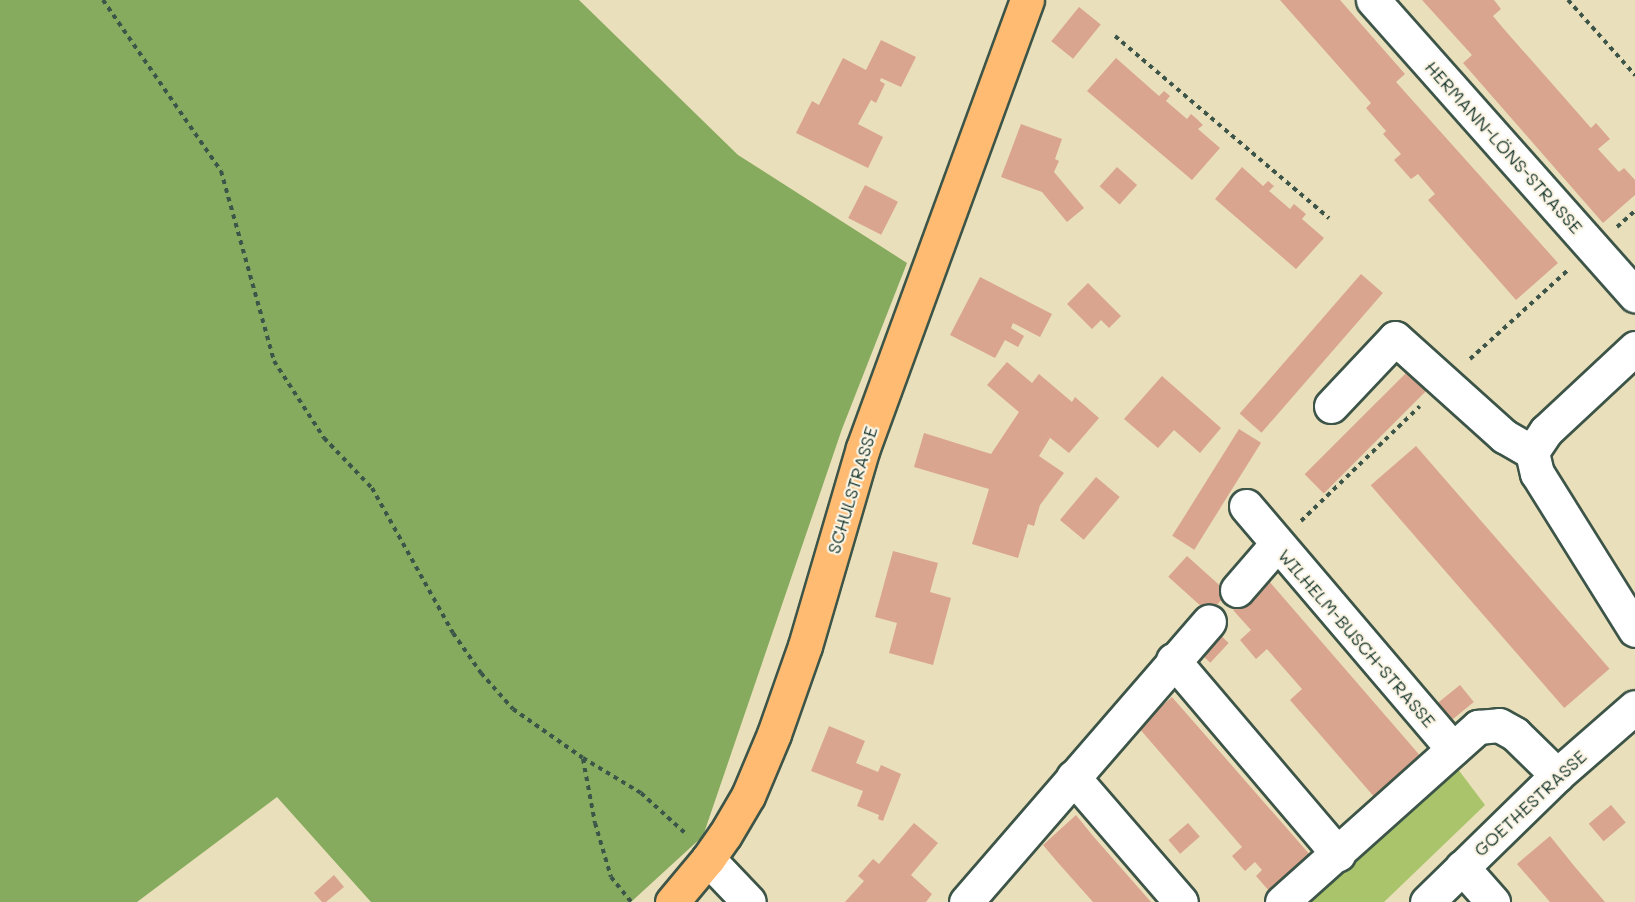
<!DOCTYPE html>
<meta charset="utf-8">
<style>
body{margin:0}
#map{position:relative;width:1635px;height:902px;overflow:hidden;background:#e9dfba;font-family:Mali,sans-serif}
div>[style]{position:absolute}
.green>*{inset:0;background:#a9c46a}
.forest>*{inset:0;background:#86aa5e}
.building>*{inset:0;background:#daa58f;transform-origin:0 0}
.path>*{height:4px;margin-top:-2px;transform-origin:0;background:repeating-linear-gradient(90deg,#3d5548 0 4.5px,transparent 0 9px)}
.roads{filter:drop-shadow(2px 0 #3d5548) drop-shadow(-2px 0 #3d5548) drop-shadow(0 2px #3d5548) drop-shadow(0 -2px #3d5548)}
.minor>*{height:33px;margin:-16.5px;padding:0 16.5px;transform-origin:16.5px;border-radius:16.5px;background:#fff}
.major>*{height:33px;margin:-16.5px;padding:0 16.5px;transform-origin:16.5px;border-radius:16.5px;background:#ffbb71}
span{translate:-50% -50%;white-space:nowrap;text-align:center;line-height:1.15;-webkit-text-stroke:4.5px #fcf5e5;paint-order:stroke}
.street-label{font-size:18px;color:#1f3d34}
</style>
<div id="map">
<div class="green">
<i style="clip-path:polygon(1454px 764px,1485px 805px,1384px 902px,1297px 902px)"></i>
</div>
<div class="forest">
<i style="clip-path:polygon(0 0,579px 0,738px 155px,907px 263px,842px 429px,703px 836px,631px 902px,371px 902px,277px 797px,137px 902px,0 902px)"></i>
</div>
<div class="building">
<i style="clip-path:polygon(1280px 0,1340px 0,1405px 74px,1396px 82px,1558px 263px,1516px 300px,1428px 200px,1435px 194px,1418px 174px,1411px 179px,1394px 160px,1401px 154px,1383px 134px,1386px 131px,1366px 108px,1371px 103px)"></i>
<i style="clip-path:polygon(1422px 0,1494px 0,1501px 9px,1493px 16px,1503px 28px,1591px 128px,1596px 123px,1610px 139px,1598px 149px,1619px 172px,1624px 168px,1635px 180px,1635px 195px,1603px 223px,1463px 63px,1472px 55px)"></i>
<i style="left:1079px;top:7px;width:28px;height:44px;rotate:39deg"></i>
<i style="clip-path:polygon(881px 40px,916px 57px,901px 87px,881px 78px,880px 81px,885px 84px,876px 103px,871px 100px,858px 124px,883px 137px,868px 168px,796px 133px,812px 101px,819px 105px,843px 58px,866px 70px)"></i>
<i style="clip-path:polygon(1116px 58px,1159px 96px,1164px 91px,1170px 96px,1166px 101px,1187px 119px,1191px 114px,1197px 119px,1203px 125px,1198px 129px,1220px 148px,1192px 180px,1087px 91px)"></i>
<i style="clip-path:polygon(1021px 124px,1062px 139px,1055px 159px,1059px 161px,1054px 172px,1084px 208px,1067px 222px,1042px 192px,1001px 177px)"></i>
<i style="left:1117px;top:167px;width:27px;height:26px;rotate:42deg"></i>
<i style="clip-path:polygon(1242px 167px,1263px 186px,1268px 181px,1274px 186px,1269px 191px,1290px 209px,1294px 204px,1306px 214px,1302px 219px,1324px 238px,1296px 269px,1215px 199px)"></i>
<i style="left:865px;top:185px;width:37px;height:37px;rotate:27deg"></i>
<i style="left:1361px;top:274px;width:29px;height:185px;rotate:41deg"></i>
<i style="clip-path:polygon(980px 277px,1052px 314px,1040px 337px,1013px 323px,1011px 328px,1024px 336px,1018px 347px,1005px 340px,995px 358px,950px 335px)"></i>
<i style="clip-path:polygon(1088px 283px,1121px 316px,1109px 328px,1101px 320px,1092px 329px,1067px 304px)"></i>
<i style="clip-path:polygon(1007px 362px,1032px 383px,1039px 374px,1072px 402px,1075px 397px,1099px 418px,1069px 453px,1044px 433px,1050px 438px,1039px 456px,1064px 473px,1040px 505px,1034px 526px,1028px 524px,1018px 558px,972px 544px,989px 489px,914px 467px,924px 433px,991px 454px,1019px 412px,987px 385px)"></i>
<i style="left:1410px;top:369px;width:27px;height:149px;rotate:45deg"></i>
<i style="clip-path:polygon(1162px 376px,1221px 428px,1200px 453px,1174px 430px,1158px 448px,1124px 419px)"></i>
<i style="left:1239px;top:429px;width:26px;height:126px;rotate:32deg"></i>
<i style="left:1416px;top:446px;width:295px;height:60px;rotate:49deg"></i>
<i style="left:1096px;top:477px;width:31px;height:56px;rotate:40deg"></i>
<i style="clip-path:polygon(893px 551px,938px 563px,930px 592px,951px 598px,933px 665px,889px 653px,897px 623px,875px 617px)"></i>
<i style="left:1187px;top:556px;width:55px;height:28px;rotate:42deg"></i>
<i style="clip-path:polygon(1268px 580px,1423px 759px,1376px 799px,1290px 700px,1302px 689px,1267px 649px,1256px 659px,1240px 640px,1251px 630px,1233px 610px)"></i>
<i style="left:1217px;top:632px;width:16px;height:27px;rotate:43deg"></i>
<i style="left:1460px;top:685px;width:22px;height:28px;rotate:51deg"></i>
<i style="clip-path:polygon(1172px 697px,1311px 856px,1270px 892px,1256px 876px,1262px 870px,1255px 862px,1245px 871px,1232px 856px,1242px 847px,1138px 727px)"></i>
<i style="clip-path:polygon(829px 726px,865px 741px,856px 763px,878px 772px,881px 765px,901px 774px,883px 821px,878px 819px,879px 815px,857px 806px,863px 791px,811px 771px)"></i>
<i style="left:1611px;top:805px;width:23px;height:29px;rotate:50deg"></i>
<i style="clip-path:polygon(1076px 815px,1093px 836px,1151px 902px,1093px 902px,1060px 865px,1043px 845px)"></i>
<i style="clip-path:polygon(914px 823px,938px 843px,911px 875px,932px 894px,926px 902px,845px 902px,864px 881px,858px 876px,873px 859px,879px 864px)"></i>
<i style="left:1188px;top:823px;width:18px;height:26px;rotate:49deg"></i>
<i style="clip-path:polygon(1550px 836px,1575px 867px,1605px 902px,1550px 902px,1543px 894px,1517px 864px)"></i>
<i style="clip-path:polygon(334px 875px,344px 887px,326px 902px,322px 902px,314px 893px)"></i>
</div>
<div class="path">
<i style="left:103px;top:0;width:208px;rotate:55.4deg"></i>
<i style="left:221px;top:171px;width:197px;rotate:74.4deg"></i>
<i style="left:274px;top:361px;width:92px;rotate:57deg"></i>
<i style="left:324px;top:438px;width:69px;rotate:46.2deg"></i>
<i style="left:372px;top:488px;width:166px;rotate:60.8deg"></i>
<i style="left:453px;top:633px;width:49px;rotate:55deg"></i>
<i style="left:481px;top:673px;width:48px;rotate:48.4deg"></i>
<i style="left:513px;top:709px;width:85px;rotate:35deg"></i>
<i style="left:583px;top:758px;width:68px;rotate:31.1deg"></i>
<i style="left:641px;top:793px;width:61px;rotate:42.3deg"></i>
<i style="left:1568px;top:0;width:101px;rotate:48.2deg"></i>
<i style="left:1115px;top:36px;width:281px;rotate:40.4deg"></i>
<i style="left:1617px;top:227px;width:24px;rotate:-42deg"></i>
<i style="left:1470px;top:359px;width:132px;rotate:-42.2deg"></i>
<i style="left:1301px;top:521px;width:165px;rotate:-44deg"></i>
<i style="left:583px;top:759px;width:65px;rotate:79.4deg"></i>
<i style="left:595px;top:823px;width:56px;rotate:73.5deg"></i>
<i style="left:611px;top:877px;width:32px;rotate:51deg"></i>
</div>
<div class="roads">
<div class="minor">
<i style="left:1373px;top:0;width:395px;rotate:48.4deg"></i>
<i style="left:1635px;top:348px;width:122px;rotate:137deg"></i>
<i style="left:1546px;top:431px;width:25px;rotate:124deg"></i>
<i style="left:1532px;top:452px;width:22px;rotate:77deg"></i>
<i style="left:1537px;top:473px;width:185px;rotate:58deg"></i>
<i style="left:1331px;top:406px;width:93px;rotate:-46.7deg"></i>
<i style="left:1395px;top:338px;width:147px;rotate:42deg"></i>
<i style="left:1504px;top:436px;width:32px;rotate:30deg"></i>
<i style="left:1246px;top:506px;width:319px;rotate:49.6deg"></i>
<i style="left:1237px;top:590px;width:60px;rotate:-49.1deg"></i>
<i style="left:1173px;top:660px;width:255px;rotate:49.6deg"></i>
<i style="left:1073px;top:777px;width:165px;rotate:49.2deg"></i>
<i style="left:708px;top:859px;width:59px;rotate:46.4deg"></i>
<i style="left:1462px;top:867px;width:47px;rotate:48.5deg"></i>
<i style="left:966px;top:902px;width:371px;rotate:-49.1deg"></i>
<i style="left:1282px;top:902px;width:263px;rotate:-41.8deg"></i>
<i style="left:1478px;top:727px;width:21px;rotate:-5deg"></i>
<i style="left:1499px;top:725px;width:18px;rotate:29deg"></i>
<i style="left:1515px;top:734px;width:59px;rotate:44.3deg"></i>
<i style="left:1427px;top:902px;width:182px;rotate:-44.3deg"></i>
<i style="left:1557px;top:775px;width:103px;rotate:-41.1deg"></i>
</div>
<div class="major">
<i style="left:672px;top:902px;width:56px;rotate:-50.1deg"></i>
<i style="left:708px;top:859px;width:29px;rotate:-55deg"></i>
<i style="left:725px;top:835px;width:45px;rotate:-59.5deg"></i>
<i style="left:748px;top:796px;width:67px;rotate:-67.2deg"></i>
<i style="left:774px;top:734px;width:93px;rotate:-70.6deg"></i>
<i style="left:805px;top:646px;width:206px;rotate:-73.7deg"></i>
<i style="left:863px;top:448px;width:477px;rotate:-69.9deg"></i>
</div>
</div>
<div class="street-label">
<span style="left:1504px;top:147px;rotate:48deg">HERMANN-LÖNS-STRASSE</span>
<span style="left:852px;top:490px;rotate:-73deg">SCHULSTRASSE</span>
<span style="left:1357px;top:638px;rotate:49deg">WILHELM-BUSCH-STRASSE</span>
<span style="left:1530px;top:803px;rotate:-43deg">GOETHESTRASSE</span>
</div>
</div>
